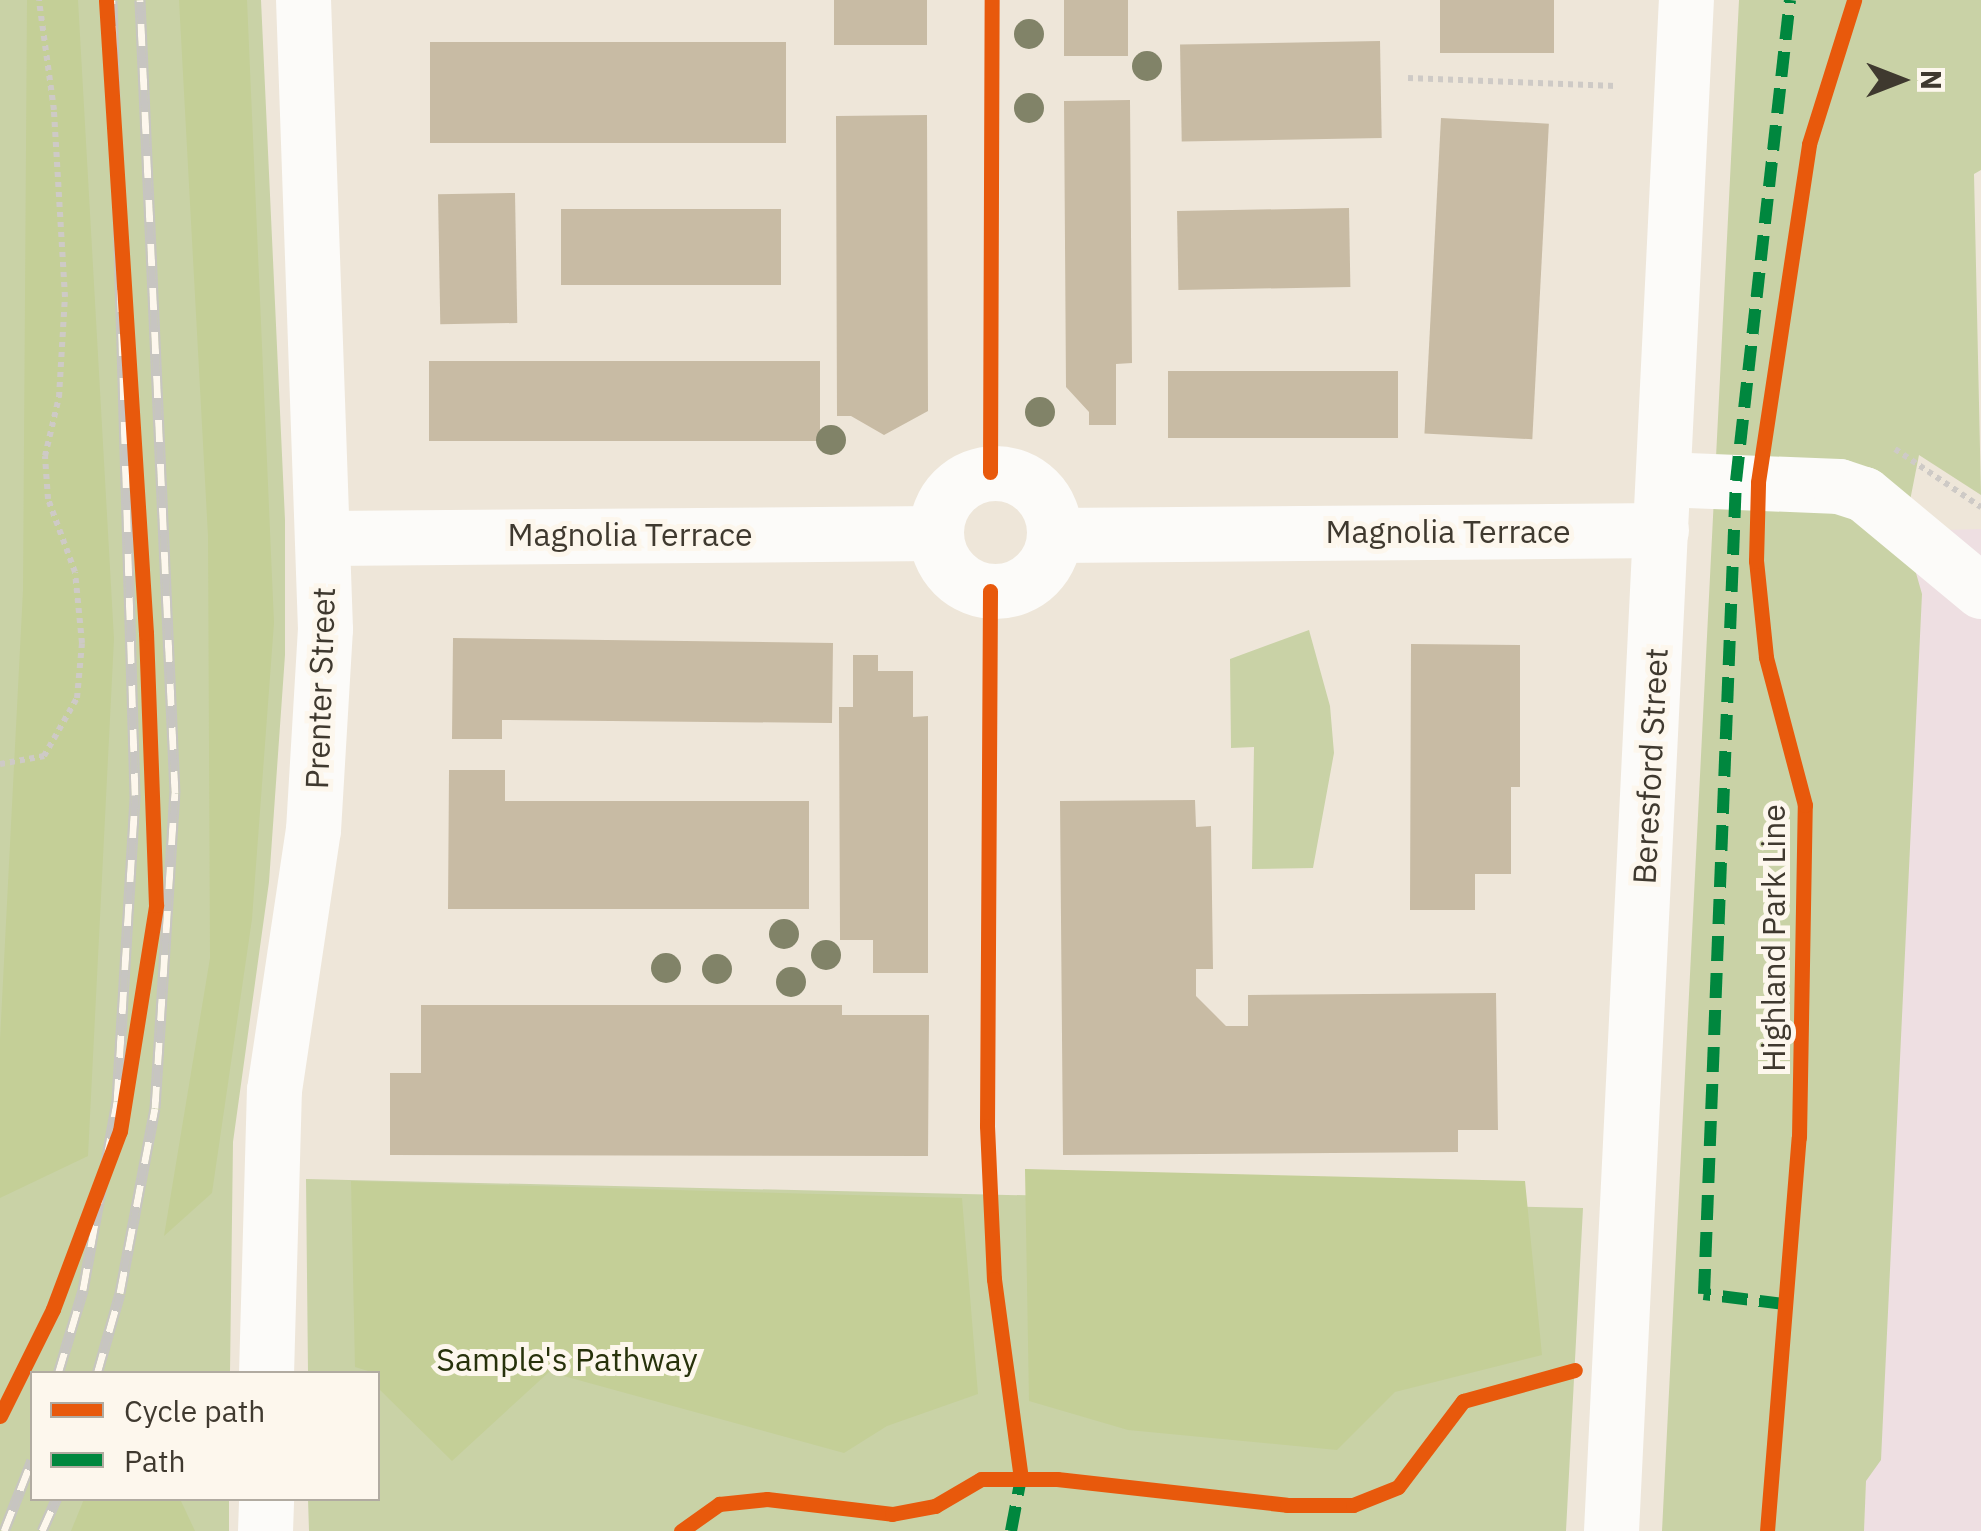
<!DOCTYPE html>
<style>
body{margin:0}
#map{position:relative;width:1981px;height:1531px;overflow:hidden;background:#eee6d9;font-family:"IBM Plex Sans",sans-serif}
div>[style]{position:absolute}
.industrial>*{inset:0;background:#eedfe2}
.green>*{inset:0;background:#c9d2a6}
.forest>*{inset:0;background:#c4cf97}
.building>*{inset:0;background:#c8bba4;transform-origin:0 0}
.path>*{height:6px;margin-top:-3px;transform-origin:0;background:repeating-linear-gradient(90deg,#cecac6 0 5px,transparent 0 10px)}
.minor>*{height:55px;margin:-27.5px;padding:0 27.5px;transform-origin:27.5px;border-radius:27.5px;background:#fcfbf9}
.minor>.ring{margin:-27.5px;padding:0;box-sizing:content-box;background:none;border:55px solid #fcfbf9;border-radius:50%}
.rail>*{height:11px;margin-top:-5.5px;transform-origin:0;background:repeating-linear-gradient(90deg,#fdf7ed 0 22px,#c7c5c1 0 44px);box-sizing:border-box;border-block:2px solid #c7c5c1}
.quiet>*{height:12px;margin-top:-6px;transform-origin:0;background:repeating-linear-gradient(90deg,#00873e 0 25px,transparent 0 37px)}
.cycleway>*{height:15px;margin:-7.5px;padding:0 7.5px;transform-origin:7.5px;border-radius:7.5px;background:#e8590c}
.trees>*{width:30px;height:30px;margin:-15px;border-radius:50%;background:#818368}
span{translate:-50% -50%;white-space:nowrap;text-align:center;line-height:1.15;-webkit-text-stroke:10px #fdf7ed;paint-order:stroke}
.street-label{font-size:32px;color:#3f392f}
.park-label{font-size:32px;color:#27320b}
.legend{position:absolute;left:30px;top:1371px;width:350px;height:130px;box-sizing:border-box;background:#fdf7ed;border:2px solid #b1aba1;margin:0;padding:12px 18px;list-style:none;font-size:30px;color:#3f392f}
.legend li{display:flex;align-items:center;gap:20px;height:50px}
.legend b{width:50px;border:2px solid #b1aba1}
.north{position:absolute;left:1851px;top:30px;width:100px;height:100px;-webkit-text-stroke:8px #fdf7ed;paint-order:stroke;rotate:90deg;font-size:28px;font-weight:700;line-height:40px;text-align:center;color:#3f392f}
.north::after{content:'';display:block;margin:auto;width:35px;height:45px;background:#3f392f;clip-path:polygon(50% 0,100% 100%,50% 72%,0 100%)}
</style>
<div id="map">
<div class="industrial">
<i style="clip-path:polygon(1981px 529px,1981px 1531px,1864px 1531px,1904px 531px)"></i>
</div>
<div class="green">
<i style="clip-path:polygon(0 0,261px 0,285px 520px,285px 655px,269px 882px,233px 1142px,230px 1373px,32px 1374px,32px 1498px,229px 1499px,229px 1531px,0 1531px)"></i>
<i style="clip-path:polygon(1739px 0,1981px 0,1981px 170px,1974px 174px,1981px 495px,1919px 455px,1904px 531px,1922px 594px,1881px 1460px,1866px 1481px,1864px 1531px,1662px 1531px)"></i>
<i style="clip-path:polygon(1309px 630px,1330px 706px,1334px 753px,1313px 868px,1252px 869px,1254px 747px,1231px 748px,1230px 659px)"></i>
<i style="clip-path:polygon(306px 1179px,1583px 1208px,1566px 1531px,309px 1531px,308px 1499px,378px 1498px,378px 1374px,308px 1373px)"></i>
</div>
<div class="forest">
<i style="clip-path:polygon(27px 0,78px 0,114px 639px,88px 1156px,0 1198px,0 1040px,23px 590px)"></i>
<i style="clip-path:polygon(179px 0,247px 0,274px 623px,252px 919px,212px 1193px,164px 1236px,210px 958px,208px 536px)"></i>
<i style="clip-path:polygon(1025px 1169px,1525px 1181px,1542px 1355px,1395px 1392px,1337px 1450px,1128px 1430px,1029px 1401px)"></i>
<i style="clip-path:polygon(351px 1181px,962px 1198px,978px 1394px,887px 1426px,844px 1453px,549px 1372px,452px 1461px,378px 1388px,378px 1374px,355px 1367px)"></i>
<i style="clip-path:polygon(84px 1499px,180px 1499px,195px 1531px,71px 1531px)"></i>
</div>
<div class="building">
<i style="left:834px;top:0;width:93px;height:45px"></i>
<i style="left:1064px;top:0;width:64px;height:56px"></i>
<i style="left:1440px;top:0;width:114px;height:53px"></i>
<i style="left:1380px;top:41px;width:97px;height:200px;rotate:89deg"></i>
<i style="left:430px;top:42px;width:356px;height:101px"></i>
<i style="clip-path:polygon(1130px 100px,1132px 363px,1116px 364px,1116px 425px,1089px 425px,1089px 412px,1066px 387px,1064px 101px)"></i>
<i style="clip-path:polygon(927px 115px,928px 411px,884px 435px,851px 416px,837px 416px,836px 116px)"></i>
<i style="left:1441px;top:118px;width:108px;height:316px;rotate:3deg"></i>
<i style="left:515px;top:193px;width:130px;height:77px;rotate:89deg"></i>
<i style="left:1349px;top:208px;width:79px;height:172px;rotate:89deg"></i>
<i style="left:561px;top:209px;width:220px;height:76px"></i>
<i style="left:429px;top:361px;width:391px;height:80px"></i>
<i style="left:1398px;top:371px;width:67px;height:230px;rotate:90deg"></i>
<i style="clip-path:polygon(453px 638px,833px 643px,832px 723px,502px 720px,502px 739px,452px 739px)"></i>
<i style="clip-path:polygon(1411px 644px,1520px 645px,1520px 787px,1511px 787px,1511px 874px,1475px 874px,1475px 910px,1410px 910px)"></i>
<i style="clip-path:polygon(853px 655px,878px 655px,878px 671px,913px 671px,913px 717px,928px 716px,928px 973px,873px 973px,873px 940px,840px 940px,839px 707px,853px 707px)"></i>
<i style="clip-path:polygon(449px 770px,505px 770px,505px 801px,809px 801px,809px 909px,448px 909px)"></i>
<i style="clip-path:polygon(1195px 800px,1196px 827px,1211px 826px,1213px 969px,1196px 969px,1196px 996px,1226px 1026px,1248px 1026px,1248px 995px,1496px 993px,1498px 1130px,1458px 1130px,1458px 1152px,1063px 1155px,1060px 801px)"></i>
<i style="clip-path:polygon(421px 1005px,842px 1005px,842px 1015px,929px 1015px,928px 1156px,390px 1155px,390px 1073px,421px 1073px)"></i>
</div>
<div class="path">
<i style="left:1408px;top:78px;width:208px;rotate:2.2deg"></i>
<i style="left:1895px;top:449px;width:104px;rotate:34deg"></i>
<i style="left:0;top:764px;width:45px;rotate:-10.3deg"></i>
<i style="left:44px;top:756px;width:67px;rotate:-60.4deg"></i>
<i style="left:77px;top:698px;width:55px;rotate:-84.8deg"></i>
<i style="left:82px;top:643px;width:71px;rotate:-95.6deg"></i>
<i style="left:75px;top:572px;width:78px;rotate:-110.3deg"></i>
<i style="left:48px;top:499px;width:43px;rotate:-94deg"></i>
<i style="left:45px;top:456px;width:61px;rotate:-76.7deg"></i>
<i style="left:59px;top:397px;width:100px;rotate:-86.6deg"></i>
<i style="left:65px;top:297px;width:187px;rotate:-93.4deg"></i>
<i style="left:54px;top:110px;width:111px;rotate:-97.8deg"></i>
</div>
<div class="minor">
<i class="ring" style="left:936px;top:473px;width:63px;height:63px"></i>
<i style="left:1663px;top:479px;width:176px;rotate:2.3deg"></i>
<i style="left:1839px;top:486px;width:26px;rotate:18deg"></i>
<i style="left:1864px;top:494px;width:152px;rotate:39.7deg"></i>
<i style="left:1055px;top:535px;width:606px;rotate:-0.47deg"></i>
<i style="left:325px;top:538px;width:610px;rotate:-0.47deg"></i>
<i style="left:266px;top:1374px;width:284px;rotate:-88.4deg"></i>
<i style="left:274px;top:1090px;width:263px;rotate:-81.5deg"></i>
<i style="left:313px;top:830px;width:201px;rotate:-86.6deg"></i>
<i style="left:325px;top:629px;width:629px;rotate:-92deg"></i>
<i style="left:265px;top:1531px;width:33px;rotate:-88deg"></i>
<i style="left:1611px;top:1531px;width:1533px;rotate:-87.2deg"></i>
</div>
<div class="rail">
<i style="left:58px;top:1374px;width:88px;rotate:-73.4deg"></i>
<i style="left:83px;top:1290px;width:192px;rotate:-79.8deg"></i>
<i style="left:117px;top:1101px;width:307px;rotate:-86.6deg"></i>
<i style="left:135px;top:795px;width:795px;rotate:-91.66deg"></i>
<i style="left:97px;top:1374px;width:84px;rotate:-74.1deg"></i>
<i style="left:120px;top:1293px;width:188px;rotate:-79.3deg"></i>
<i style="left:155px;top:1108px;width:316px;rotate:-86.4deg"></i>
<i style="left:175px;top:793px;width:794px;rotate:-92.53deg"></i>
<i style="left:4px;top:1531px;width:76px;rotate:-68.5deg"></i>
<i style="left:42px;top:1531px;width:36px;rotate:-66deg"></i>
</div>
<div class="quiet">
<i style="left:1784px;top:1304px;width:81px;rotate:-172.9deg"></i>
<i style="left:1704px;top:1294px;width:814px;rotate:-87.75deg"></i>
<i style="left:1736px;top:481px;width:484px;rotate:-83.6deg"></i>
<i style="left:1011px;top:1531px;width:54px;rotate:-79.3deg"></i>
</div>
<div class="cycleway">
<i style="left:990px;top:472px;width:472px;rotate:-89.8deg"></i>
<i style="left:990px;top:591px;width:535px;rotate:90.32deg"></i>
<i style="left:987px;top:1126px;width:153px;rotate:87.4deg"></i>
<i style="left:994px;top:1279px;width:201px;rotate:82.3deg"></i>
<i style="left:0;top:1416px;width:119px;rotate:-63.6deg"></i>
<i style="left:53px;top:1309px;width:190px;rotate:-69.4deg"></i>
<i style="left:120px;top:1131px;width:229px;rotate:-80.9deg"></i>
<i style="left:156px;top:905px;width:272px;rotate:-92.1deg"></i>
<i style="left:146px;top:633px;width:634px;rotate:-93.62deg"></i>
<i style="left:681px;top:1531px;width:47px;rotate:-35.4deg"></i>
<i style="left:719px;top:1504px;width:48px;rotate:-5.9deg"></i>
<i style="left:767px;top:1499px;width:126px;rotate:6.8deg"></i>
<i style="left:892px;top:1514px;width:44px;rotate:-10.5deg"></i>
<i style="left:935px;top:1506px;width:53px;rotate:-30.4deg"></i>
<i style="left:981px;top:1479px;width:76px"></i>
<i style="left:1057px;top:1479px;width:231px;rotate:6.4deg"></i>
<i style="left:1287px;top:1505px;width:66px"></i>
<i style="left:1353px;top:1505px;width:48px;rotate:-21.8deg"></i>
<i style="left:1398px;top:1487px;width:108px;rotate:-52.9deg"></i>
<i style="left:1463px;top:1401px;width:116px;rotate:-15.5deg"></i>
<i style="left:1767px;top:1531px;width:395px;rotate:-85.4deg"></i>
<i style="left:1799px;top:1137px;width:332px;rotate:-89deg"></i>
<i style="left:1805px;top:805px;width:153px;rotate:-104.8deg"></i>
<i style="left:1766px;top:657px;width:97px;rotate:-95.9deg"></i>
<i style="left:1756px;top:561px;width:79px;rotate:-88.5deg"></i>
<i style="left:1758px;top:482px;width:342px;rotate:-81.4deg"></i>
<i style="left:1809px;top:144px;width:151px;rotate:-72.6deg"></i>
</div>
<div class="trees">
<i style="left:1029px;top:34px"></i>
<i style="left:1147px;top:66px"></i>
<i style="left:1029px;top:108px"></i>
<i style="left:1040px;top:412px"></i>
<i style="left:831px;top:440px"></i>
<i style="left:784px;top:934px"></i>
<i style="left:826px;top:955px"></i>
<i style="left:666px;top:968px"></i>
<i style="left:717px;top:969px"></i>
<i style="left:791px;top:982px"></i>
</div>
<div class="street-label">
<span style="left:1448px;top:531px">Magnolia Terrace</span>
<span style="left:630px;top:534px">Magnolia Terrace</span>
<span style="left:320px;top:688px;rotate:-88deg">Prenter Street</span>
<span style="left:1650px;top:766px;rotate:-87deg">Beresford Street</span>
<span style="left:1773px;top:938px;rotate:-90deg">Highland Park Line</span>
</div>
<div class="park-label">
<span style="left:567px;top:1359px">Sample's Pathway</span>
</div>
<ul class="legend">
<li><b style="height:12px;background:#e8590c"></b>Cycle path</li>
<li><b style="height:12px;background:#00873e"></b>Path</li>
</ul>
<div class="north">N</div>
</div>
